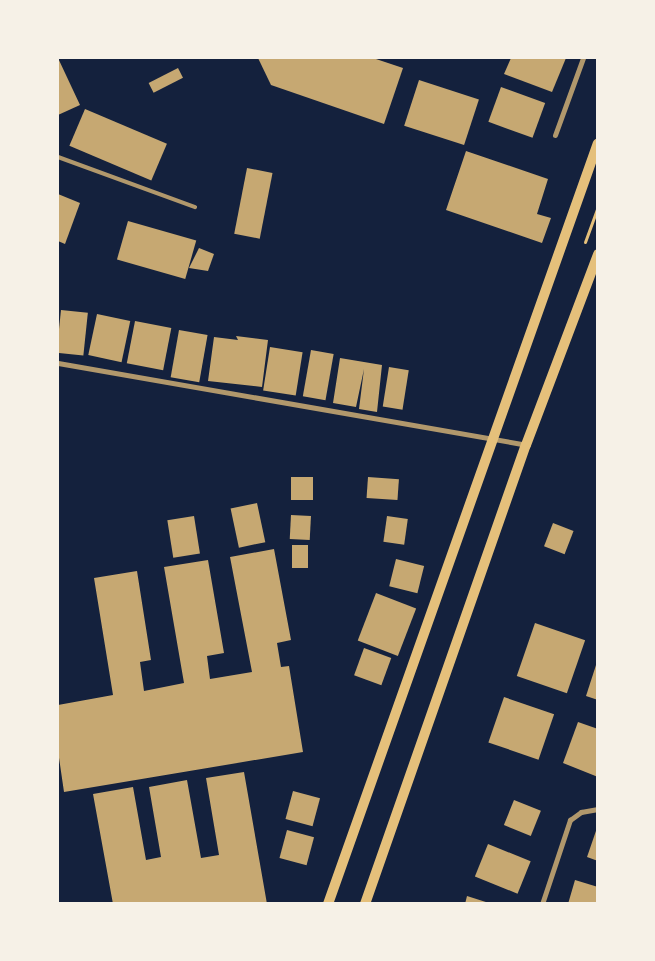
<!DOCTYPE html>
<style>
body{margin:0}
#map{position:relative;width:655px;height:961px;overflow:hidden;background:#14213d;font-family:"Roboto Condensed",sans-serif}
div>[style]{position:absolute}
.building>*{inset:0;background:#c6a872;transform-origin:0 0}
.path>*{height:3px;margin:-1.5px;padding:0 1.5px;transform-origin:1.5px;border-radius:1.5px;background:#e5c07b}
.service>*{height:4px;margin:-2px;padding:0 2px;transform-origin:2px;border-radius:2px;background:#b1986c}
.minor>*{height:5px;margin:-2.5px;padding:0 2.5px;transform-origin:2.5px;border-radius:2.5px;background:#b1986c}
.secondary>*{height:10px;margin:-5px;padding:0 5px;transform-origin:5px;border-radius:5px;background:#e5c07b}
span{translate:-50% -50%;white-space:nowrap;text-align:center;line-height:1.15;-webkit-text-stroke:4.5px #f6f1e7;paint-order:stroke}
.frame{position:absolute;inset:0;border:59px solid #f6f1e7;pointer-events:none}
</style>
<div id="map">
<div class="building">
<i style="clip-path:polygon(58px 58px,80px 105px,58px 115px)"></i>
<i style="clip-path:polygon(258px 58px,373px 58px,403px 68px,384px 124px,271px 85px)"></i>
<i style="clip-path:polygon(511px 58px,566px 58px,552px 92px,504px 74px)"></i>
<i style="left:178px;top:68px;width:11px;height:33px;rotate:63deg"></i>
<i style="left:419px;top:80px;width:63px;height:48px;rotate:18deg"></i>
<i style="left:501px;top:87px;width:47px;height:37px;rotate:20deg"></i>
<i style="left:85px;top:109px;width:89px;height:40px;rotate:23deg"></i>
<i style="clip-path:polygon(466px 151px,548px 179px,537px 214px,551px 218px,542px 243px,446px 210px)"></i>
<i style="left:247px;top:168px;width:26px;height:67px;rotate:11deg"></i>
<i style="clip-path:polygon(58px 194px,80px 203px,65px 244px,58px 241px)"></i>
<i style="left:128px;top:221px;width:71px;height:40px;rotate:16deg"></i>
<i style="clip-path:polygon(199px 248px,214px 254px,208px 271px,189px 268px)"></i>
<i style="left:61px;top:310px;width:27px;height:43px;rotate:6deg"></i>
<i style="left:97px;top:314px;width:34px;height:42px;rotate:12deg"></i>
<i style="left:135px;top:321px;width:37px;height:43px;rotate:11deg"></i>
<i style="left:179px;top:330px;width:29px;height:48px;rotate:10deg"></i>
<i style="clip-path:polygon(236px 336px,268px 340px,262px 387px,208px 381px,214px 337px,238px 340px)"></i>
<i style="left:270px;top:347px;width:33px;height:44px;rotate:9deg"></i>
<i style="left:311px;top:350px;width:23px;height:47px;rotate:10deg"></i>
<i style="clip-path:polygon(340px 358px,382px 365px,377px 412px,359px 409px,364px 369px,356px 407px,333px 403px)"></i>
<i style="left:389px;top:367px;width:20px;height:40px;rotate:9deg"></i>
<i style="left:291px;top:477px;width:22px;height:23px"></i>
<i style="left:368px;top:477px;width:31px;height:21px;rotate:4deg"></i>
<i style="left:257px;top:503px;width:40px;height:27px;rotate:78deg"></i>
<i style="left:291px;top:515px;width:20px;height:24px;rotate:3deg"></i>
<i style="left:194px;top:516px;width:38px;height:27px;rotate:81deg"></i>
<i style="left:387px;top:516px;width:21px;height:26px;rotate:8deg"></i>
<i style="left:553px;top:523px;width:22px;height:25px;rotate:21deg"></i>
<i style="left:292px;top:545px;width:16px;height:23px"></i>
<i style="clip-path:polygon(274px 549px,291px 640px,277px 643px,281px 667px,289px 666px,303px 752px,64px 792px,58px 751px,58px 705px,113px 695px,94px 578px,137px 571px,151px 660px,140px 662px,144px 691px,184px 683px,164px 567px,208px 560px,224px 653px,207px 656px,210px 679px,252px 672px,230px 557px)"></i>
<i style="left:396px;top:559px;width:29px;height:28px;rotate:14deg"></i>
<i style="left:376px;top:593px;width:43px;height:51px;rotate:21deg"></i>
<i style="left:535px;top:623px;width:53px;height:56px;rotate:19deg"></i>
<i style="left:364px;top:648px;width:29px;height:29px;rotate:20deg"></i>
<i style="clip-path:polygon(597px 662px,598px 662px,598px 700px,586px 696px)"></i>
<i style="left:504px;top:697px;width:53px;height:48px;rotate:19deg"></i>
<i style="clip-path:polygon(578px 722px,598px 729px,598px 777px,563px 763px)"></i>
<i style="clip-path:polygon(244px 772px,267px 904px,113px 904px,93px 794px,133px 787px,146px 860px,161px 857px,149px 787px,187px 780px,201px 858px,219px 855px,206px 778px)"></i>
<i style="left:293px;top:791px;width:28px;height:29px;rotate:15deg"></i>
<i style="left:514px;top:800px;width:29px;height:27px;rotate:22deg"></i>
<i style="clip-path:polygon(597px 828px,598px 828px,598px 861px,587px 857px)"></i>
<i style="left:287px;top:830px;width:28px;height:29px;rotate:15deg"></i>
<i style="left:488px;top:844px;width:46px;height:35px;rotate:22deg"></i>
<i style="clip-path:polygon(575px 880px,598px 887px,598px 904px,568px 904px)"></i>
<i style="clip-path:polygon(467px 896px,489px 903px,489px 904px,465px 904px)"></i>
</div>
<div class="path">
<i style="left:585px;top:242px;width:37px;rotate:-70deg"></i>
</div>
<div class="service">
<i style="left:58px;top:157px;width:146px;rotate:20.1deg"></i>
</div>
<div class="minor">
<i style="left:555px;top:135px;width:82px;rotate:-70deg"></i>
<i style="left:58px;top:363px;width:475px;rotate:9.9deg"></i>
<i style="left:542px;top:904px;width:89px;rotate:-71.6deg"></i>
<i style="left:570px;top:820px;width:14px;rotate:-36deg"></i>
<i style="left:581px;top:812px;width:17px;rotate:-10deg"></i>
</div>
<div class="secondary">
<i style="left:328px;top:904px;width:807px;rotate:-70.47deg"></i>
<i style="left:365px;top:904px;width:486px;rotate:-70.7deg"></i>
<i style="left:526px;top:445px;width:204px;rotate:-69.3deg"></i>
</div>
<div class="frame"></div>
</div>
